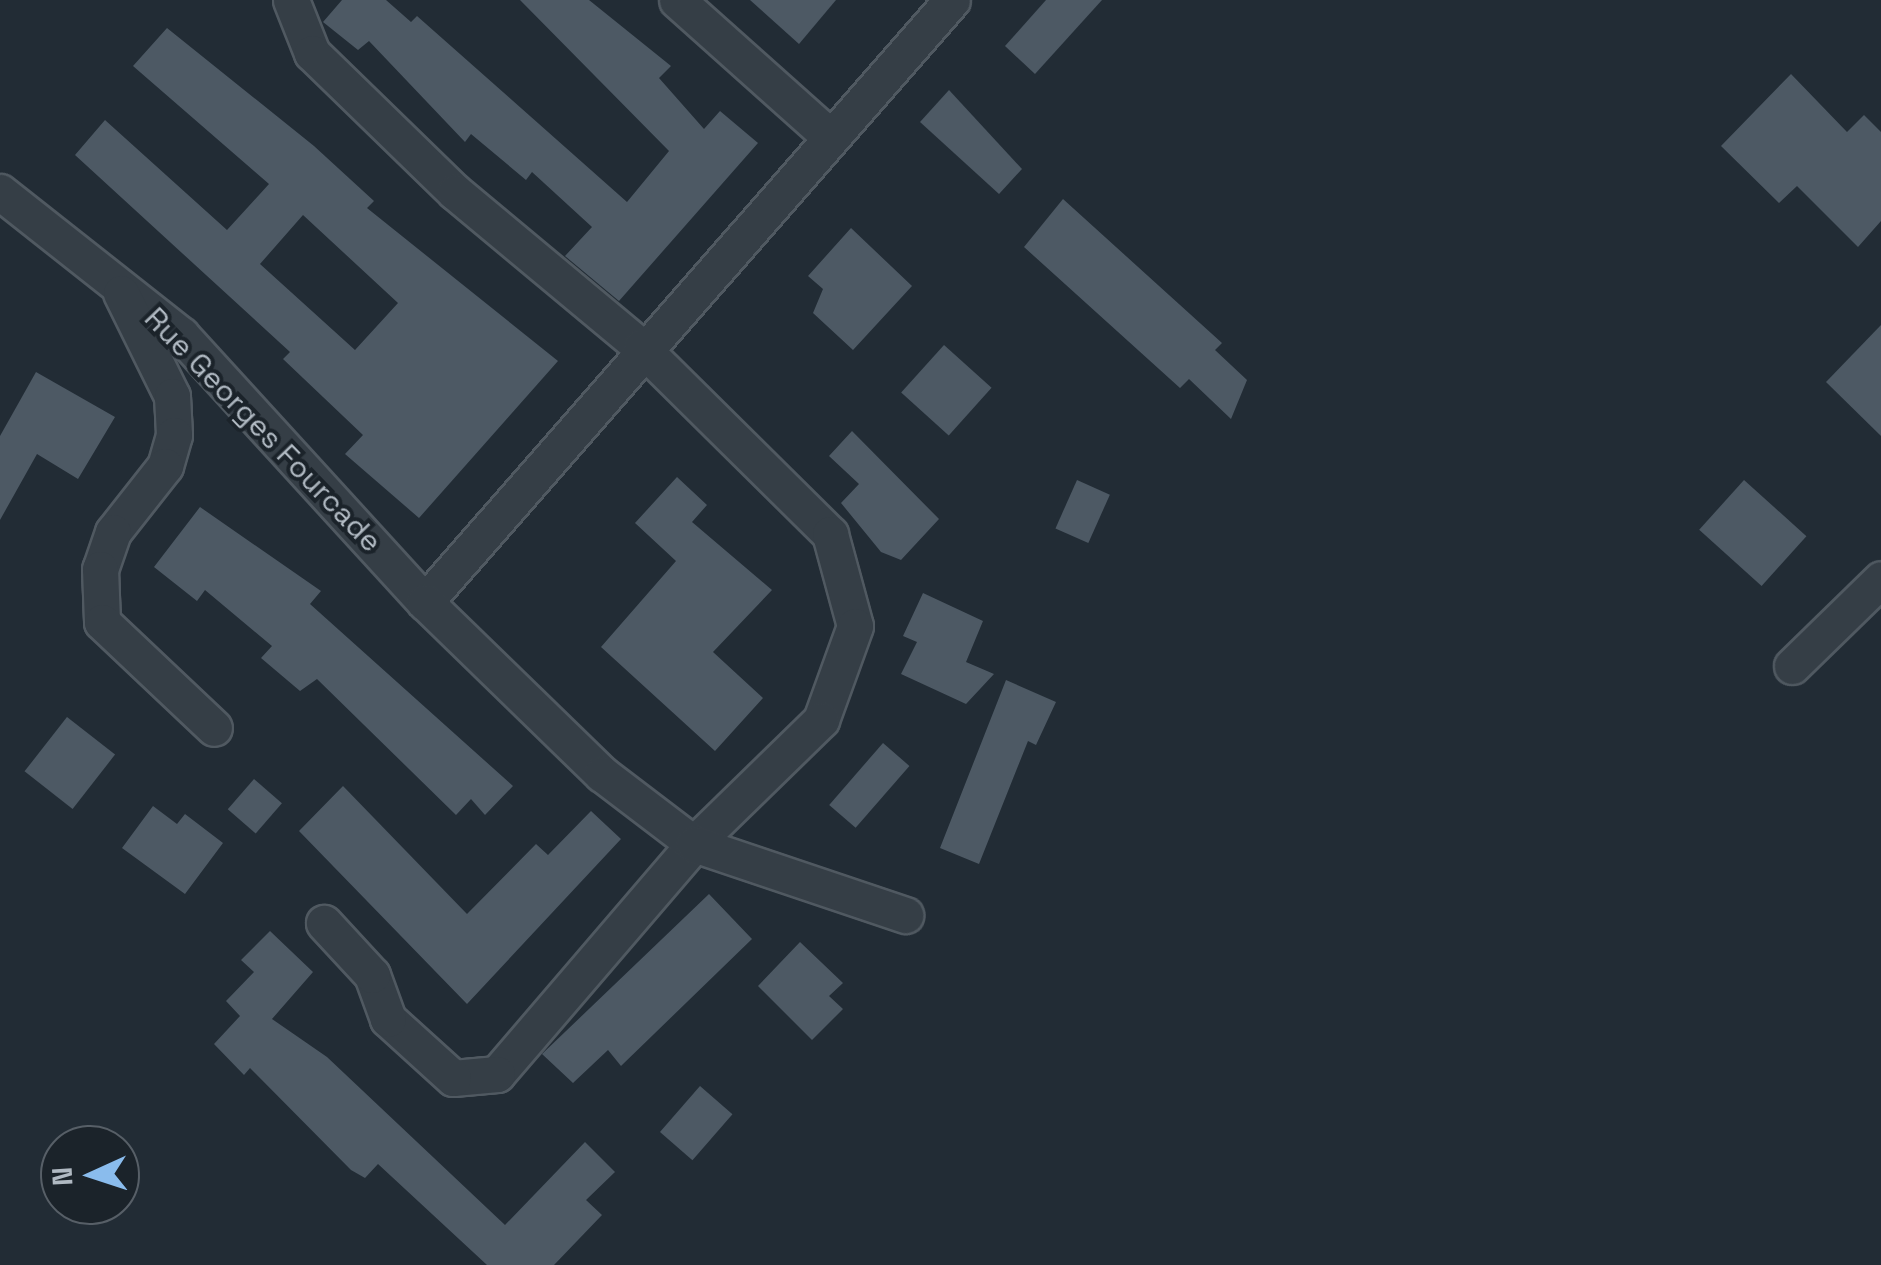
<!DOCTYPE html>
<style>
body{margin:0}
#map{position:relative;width:1881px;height:1265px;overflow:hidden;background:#222c35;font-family:"Space Grotesk",sans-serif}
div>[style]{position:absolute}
.building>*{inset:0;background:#4d5964;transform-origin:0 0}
.roads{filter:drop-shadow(2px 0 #505961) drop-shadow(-2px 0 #505961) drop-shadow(0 2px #505961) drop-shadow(0 -2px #505961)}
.street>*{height:35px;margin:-17.5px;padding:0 17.5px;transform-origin:17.5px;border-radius:17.5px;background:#353e46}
span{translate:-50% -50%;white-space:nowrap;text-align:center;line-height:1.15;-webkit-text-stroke:8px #1b232a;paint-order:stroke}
.street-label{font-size:30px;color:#b0b9c2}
.north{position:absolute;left:40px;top:1125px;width:100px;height:100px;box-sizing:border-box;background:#1b232a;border:2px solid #575f67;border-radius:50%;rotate:267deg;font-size:28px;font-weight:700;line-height:40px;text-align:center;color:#b0b9c2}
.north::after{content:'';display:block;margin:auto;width:35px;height:45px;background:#8abced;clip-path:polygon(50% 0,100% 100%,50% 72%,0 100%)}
</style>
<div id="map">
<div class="building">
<i style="clip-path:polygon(342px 0,386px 0,411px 22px,417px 16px,627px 202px,669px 151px,520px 0,589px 0,671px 66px,659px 78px,704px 129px,720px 111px,758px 143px,619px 301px,565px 256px,592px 227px,532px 172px,526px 180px,471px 134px,465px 142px,369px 41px,358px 50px,323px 22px)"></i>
<i style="clip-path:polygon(750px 0,836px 0,799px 44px)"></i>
<i style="clip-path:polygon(1046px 0,1102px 0,1035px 74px,1005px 46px)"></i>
<i style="clip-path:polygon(evenodd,167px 28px,314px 146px,374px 201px,367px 208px,558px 361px,419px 518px,345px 454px,363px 435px,283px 359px,290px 352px,75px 155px,105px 120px,227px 230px,269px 184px,133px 66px,167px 28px,303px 215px,398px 303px,355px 350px,260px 264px,303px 215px)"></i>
<i style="clip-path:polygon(1791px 74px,1847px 132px,1864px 115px,1881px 132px,1881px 221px,1858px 247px,1797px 186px,1779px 203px,1721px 146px)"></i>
<i style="clip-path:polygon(949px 90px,1022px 169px,999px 194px,920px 122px)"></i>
<i style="clip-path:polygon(1063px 199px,1222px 343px,1215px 350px,1247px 380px,1231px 419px,1189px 379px,1180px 388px,1024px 247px)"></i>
<i style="clip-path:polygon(851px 228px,912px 286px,853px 350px,813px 313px,823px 289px,808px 276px)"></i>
<i style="clip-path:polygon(1881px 325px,1881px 436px,1826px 382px)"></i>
<i style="left:944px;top:345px;width:64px;height:64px;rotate:42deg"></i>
<i style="clip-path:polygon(36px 372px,115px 417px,78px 479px,37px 454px,0 520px,0 436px)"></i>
<i style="clip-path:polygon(852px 431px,939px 519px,901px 560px,881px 552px,841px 503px,859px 484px,829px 456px)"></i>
<i style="clip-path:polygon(677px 477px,707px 505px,692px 522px,772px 590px,713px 652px,763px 698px,715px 751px,601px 647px,676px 561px,635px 523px)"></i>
<i style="left:1077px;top:480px;width:36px;height:53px;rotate:24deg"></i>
<i style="left:1744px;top:480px;width:84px;height:67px;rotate:42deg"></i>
<i style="clip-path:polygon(200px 507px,321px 591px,310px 604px,513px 786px,485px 815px,471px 799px,456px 815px,317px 679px,300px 691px,261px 658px,272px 646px,205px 590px,197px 601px,154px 567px)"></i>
<i style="clip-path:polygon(923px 593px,983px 621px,966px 662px,994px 674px,966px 704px,901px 674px,917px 642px,903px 636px)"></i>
<i style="clip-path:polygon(1006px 680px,1056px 702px,1036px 745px,1028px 741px,979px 864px,940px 848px)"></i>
<i style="left:67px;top:717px;width:61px;height:69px;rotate:38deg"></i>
<i style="left:883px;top:743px;width:35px;height:82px;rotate:41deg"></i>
<i style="left:254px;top:779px;width:37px;height:40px;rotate:41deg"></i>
<i style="clip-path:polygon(343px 786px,467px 914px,536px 844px,548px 855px,591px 811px,621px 839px,467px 1004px,299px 831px)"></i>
<i style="clip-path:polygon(153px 806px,177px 824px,185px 814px,223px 843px,185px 894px,122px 848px)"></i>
<i style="clip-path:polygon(709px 894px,752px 939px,621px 1066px,608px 1050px,573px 1083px,542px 1054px)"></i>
<i style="clip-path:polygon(270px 931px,313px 972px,272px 1019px,327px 1057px,505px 1225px,585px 1142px,615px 1172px,586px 1200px,602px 1215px,554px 1265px,487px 1265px,378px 1164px,365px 1178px,351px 1170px,250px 1068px,244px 1075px,214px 1044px,240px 1016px,226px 1001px,254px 972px,241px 960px)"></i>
<i style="clip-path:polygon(800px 942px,843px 983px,829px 996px,843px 1009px,812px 1040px,758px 986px)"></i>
<i style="left:700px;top:1086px;width:43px;height:61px;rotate:41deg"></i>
</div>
<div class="roads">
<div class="street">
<i style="left:291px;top:0;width:57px;rotate:68.4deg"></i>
<i style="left:312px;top:53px;width:199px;rotate:44.2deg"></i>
<i style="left:455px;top:192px;width:242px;rotate:39.8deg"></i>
<i style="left:641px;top:347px;width:266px;rotate:44.7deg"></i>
<i style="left:830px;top:534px;width:95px;rotate:74.8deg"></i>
<i style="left:855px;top:626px;width:100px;rotate:109.9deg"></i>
<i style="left:821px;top:720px;width:177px;rotate:135.7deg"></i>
<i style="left:694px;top:844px;width:303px;rotate:130.6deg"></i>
<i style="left:497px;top:1074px;width:44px;rotate:174.8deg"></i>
<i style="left:453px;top:1078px;width:88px;rotate:-137.8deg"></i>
<i style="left:388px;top:1019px;width:47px;rotate:-110deg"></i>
<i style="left:372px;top:975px;width:71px;rotate:-132.7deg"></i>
<i style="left:677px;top:0;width:201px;rotate:41.8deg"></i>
<i style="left:0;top:192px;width:231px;rotate:38.3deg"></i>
<i style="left:181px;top:335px;width:362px;rotate:47.6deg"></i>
<i style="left:425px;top:602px;width:800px;rotate:-48.8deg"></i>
<i style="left:121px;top:293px;width:115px;rotate:63.7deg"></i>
<i style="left:172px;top:396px;width:39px;rotate:87deg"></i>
<i style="left:174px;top:435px;width:32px;rotate:106deg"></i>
<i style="left:165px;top:466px;width:84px;rotate:128.2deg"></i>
<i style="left:113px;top:532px;width:39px;rotate:109deg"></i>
<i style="left:100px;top:569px;width:53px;rotate:87.8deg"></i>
<i style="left:102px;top:622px;width:154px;rotate:43.4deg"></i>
<i style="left:425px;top:602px;width:247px;rotate:44.2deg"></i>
<i style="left:602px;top:774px;width:116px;rotate:37.3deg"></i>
<i style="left:694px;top:844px;width:223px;rotate:18.6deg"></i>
<i style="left:1792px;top:666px;width:124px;rotate:-44.3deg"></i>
</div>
</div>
<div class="street-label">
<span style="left:263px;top:430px;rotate:46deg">Rue Georges Fourcade</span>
</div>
<div class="north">N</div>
</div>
